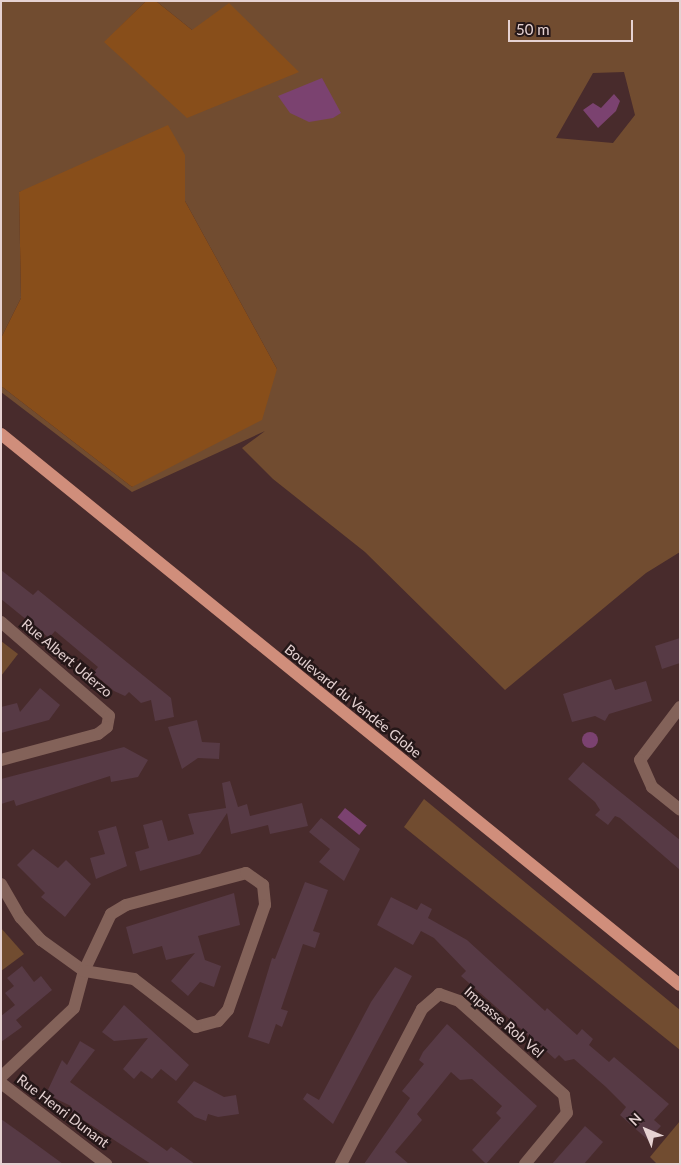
<!DOCTYPE html>
<meta charset="utf-8">
<style>
body{margin:0}
#map{position:relative;width:681px;height:1165px;overflow:hidden;background:#482b2c;font-family:Lato,sans-serif}
div>[style]{position:absolute}
.green>*{inset:0;background:#714c30}
.forest>*{inset:0;background:#884e1a}
.water>*{inset:0;background:#7b4270;transform-origin:0 0}
.round{border-radius:50%}
.building>*{inset:0;background:#573a45}
.minor>*{height:12px;margin:-6px;padding:0 6px;transform-origin:6px;border-radius:6px;background:#836259}
.major>*{height:12px;margin:-6px;padding:0 6px;transform-origin:6px;border-radius:6px;background:#d08e7b}
span{translate:-50% -50%;white-space:nowrap;text-align:center;line-height:1.15;-webkit-text-stroke:5px #251718;paint-order:stroke}
.street-label{font-size:14px;color:#e5d2d2}
.frame{position:absolute;inset:0;border:2px solid #e5d2d2;pointer-events:none}
.north{position:absolute;left:621px;top:1105px;width:50px;height:50px;-webkit-text-stroke:4px #251718;paint-order:stroke;rotate:315deg;font-size:14px;font-weight:700;line-height:20px;text-align:center;color:#e5d2d2}
.north::after{content:'';display:block;margin:auto;width:18px;height:22px;background:#e5d2d2;clip-path:polygon(50% 0,100% 100%,50% 72%,0 100%)}
.scale{position:absolute;left:508px;top:20px;width:125px;height:22px;box-sizing:border-box;border:2px solid #e5d2d2;border-top:0;padding-left:6px;font-size:15px;line-height:18px;white-space:nowrap;color:#e5d2d2;-webkit-text-stroke:4px #251718;paint-order:stroke}
</style>
<div id="map">
<div class="green">
<i style="clip-path:polygon(evenodd,1px 1px,146px 1px,105px 42px,192px 30px,156px 1px,680px 1px,680px 552px,646px 573px,505px 690px,365px 552px,273px 479px,242px 448px,265px 431px,132px 492px,1px 392px,1px 386px,132px 487px,277px 369px,185px 201px,185px 155px,19px 192px,21px 298px,1px 338px,1px 1px,624px 72px,635px 115px,613px 143px,556px 138px,593px 73px,624px 72px)"></i>
<i style="clip-path:polygon(1px 641px,18px 654px,1px 676px)"></i>
<i style="clip-path:polygon(424px 799px,680px 1010px,680px 1050px,404px 827px)"></i>
<i style="clip-path:polygon(1px 928px,24px 954px,1px 971px)"></i>
<i style="clip-path:polygon(680px 1121px,680px 1164px,657px 1164px,650px 1157px)"></i>
</div>
<div class="forest">
<i style="clip-path:polygon(146px 1px,156px 1px,192px 30px,229px 3px,299px 72px,187px 118px,104px 42px)"></i>
<i style="clip-path:polygon(168px 125px,185px 155px,185px 201px,277px 369px,262px 420px,132px 487px,1px 386px,1px 338px,21px 298px,19px 192px)"></i>
</div>
<div class="water">
<i style="clip-path:polygon(322px 78px,341px 113px,333px 118px,309px 122px,290px 113px,278px 96px)"></i>
<i style="clip-path:polygon(614px 94px,620px 101px,616px 111px,598px 128px,583px 110px,593px 103px,601px 108px)"></i>
<i class="round" style="left:582px;top:732px;width:16px;height:16px"></i>
<i style="left:345px;top:808px;width:28px;height:12px;rotate:39deg"></i>
</div>
<div class="building">
<i style="clip-path:polygon(1px 570px,33px 595px,38px 590px,171px 698px,174px 717px,155px 721px,151px 700px,141px 703px,129px 692px,125px 696px,114px 691px,93px 673px,98px 667px,55px 631px,49px 638px,1px 599px)"></i>
<i style="clip-path:polygon(680px 638px,680px 663px,662px 669px,655px 646px)"></i>
<i style="clip-path:polygon(611px 679px,615px 690px,646px 681px,652px 701px,609px 714px,605px 721px,595px 716px,572px 722px,563px 694px)"></i>
<i style="clip-path:polygon(40px 688px,60px 705px,49px 720px,1px 733px,1px 707px,17px 703px,20px 712px)"></i>
<i style="clip-path:polygon(197px 720px,202px 742px,220px 743px,219px 759px,198px 758px,182px 769px,168px 727px)"></i>
<i style="clip-path:polygon(124px 747px,148px 760px,138px 777px,111px 782px,110px 776px,16px 806px,14px 800px,1px 804px,1px 779px)"></i>
<i style="clip-path:polygon(583px 762px,680px 840px,680px 870px,620px 818px,615px 816px,608px 825px,595px 815px,600px 810px,595px 802px,568px 779px)"></i>
<i style="clip-path:polygon(230px 781px,238px 807px,247px 804px,250px 816px,302px 803px,308px 826px,270px 834px,268px 825px,231px 834px,227px 813px,200px 854px,140px 871px,135px 852px,149px 848px,143px 825px,162px 820px,168px 841px,194px 834px,188px 814px,226px 808px,222px 783px)"></i>
<i style="clip-path:polygon(321px 818px,360px 849px,344px 881px,319px 862px,330px 849px,309px 832px)"></i>
<i style="clip-path:polygon(116px 826px,127px 866px,96px 879px,90px 858px,105px 854px,98px 831px)"></i>
<i style="clip-path:polygon(33px 849px,58px 868px,66px 860px,91px 884px,65px 917px,41px 897px,45px 893px,17px 865px)"></i>
<i style="clip-path:polygon(305px 882px,328px 890px,313px 931px,320px 933px,315px 948px,303px 944px,281px 1009px,288px 1011px,282px 1027px,276px 1024px,269px 1044px,248px 1037px,272px 958px,275px 959px)"></i>
<i style="clip-path:polygon(234px 893px,240px 925px,198px 936px,205px 960px,221px 966px,214px 987px,200px 982px,188px 996px,171px 981px,195px 953px,166px 960px,162px 946px,133px 954px,126px 927px)"></i>
<i style="clip-path:polygon(391px 897px,417px 910px,421px 903px,432px 909px,428px 918px,467px 940px,545px 1011px,547px 1008px,577px 1035px,582px 1029px,593px 1039px,589px 1045px,609px 1062px,614px 1057px,669px 1104px,654px 1120px,661px 1126px,648px 1140px,620px 1115px,626px 1107px,606px 1087px,574px 1059px,565px 1061px,559px 1055px,555px 1059px,461px 976px,466px 971px,434px 938px,421px 931px,413px 945px,377px 925px)"></i>
<i style="clip-path:polygon(22px 966px,34px 982px,41px 976px,52px 990px,16px 1020px,22px 1027px,1px 1042px,1px 1016px,15px 1005px,5px 993px,14px 986px,7px 978px)"></i>
<i style="clip-path:polygon(395px 967px,412px 976px,333px 1124px,303px 1099px,307px 1093px,319px 1100px,371px 1002px)"></i>
<i style="clip-path:polygon(124px 1005px,189px 1065px,176px 1081px,161px 1069px,152px 1079px,141px 1071px,134px 1079px,123px 1069px,148px 1038px,114px 1041px,102px 1032px)"></i>
<i style="clip-path:polygon(447px 1024px,537px 1106px,486px 1164px,472px 1150px,501px 1118px,496px 1113px,502px 1106px,472px 1079px,460px 1080px,451px 1072px,417px 1114px,422px 1120px,395px 1152px,409px 1164px,364px 1164px,410px 1098px,402px 1091px,424px 1064px,419px 1060px,423px 1052px)"></i>
<i style="clip-path:polygon(80px 1041px,95px 1050px,70px 1082px,167px 1151px,171px 1147px,195px 1164px,151px 1164px,68px 1110px,71px 1106px,46px 1094px,62px 1060px,67px 1065px)"></i>
<i style="clip-path:polygon(194px 1081px,224px 1097px,236px 1095px,239px 1114px,218px 1117px,208px 1114px,206px 1121px,195px 1117px,177px 1102px)"></i>
<i style="clip-path:polygon(1px 1119px,22px 1134px,63px 1164px,1px 1164px)"></i>
<i style="clip-path:polygon(585px 1126px,603px 1142px,584px 1164px,552px 1164px)"></i>
</div>
<div class="minor">
<i style="left:1px;top:622px;width:143px;rotate:41deg"></i>
<i style="left:109px;top:716px;width:11px;rotate:100deg"></i>
<i style="left:107px;top:727px;width:11px;rotate:142deg"></i>
<i style="left:98px;top:734px;width:100px;rotate:165deg"></i>
<i style="left:680px;top:707px;width:66px;rotate:127deg"></i>
<i style="left:640px;top:760px;width:30px;rotate:66deg"></i>
<i style="left:652px;top:787px;width:36px;rotate:39deg"></i>
<i style="left:1px;top:884px;width:39px;rotate:60deg"></i>
<i style="left:21px;top:918px;width:30px;rotate:48deg"></i>
<i style="left:41px;top:940px;width:53px;rotate:35.8deg"></i>
<i style="left:1px;top:1077px;width:100px;rotate:-43.4deg"></i>
<i style="left:74px;top:1008px;width:38px;rotate:-75deg"></i>
<i style="left:84px;top:971px;width:63px;rotate:-64.7deg"></i>
<i style="left:111px;top:914px;width:17px;rotate:-31deg"></i>
<i style="left:126px;top:905px;width:124px;rotate:-14.9deg"></i>
<i style="left:246px;top:873px;width:21px;rotate:35deg"></i>
<i style="left:263px;top:885px;width:20px;rotate:84deg"></i>
<i style="left:265px;top:905px;width:111px;rotate:109.4deg"></i>
<i style="left:228px;top:1010px;width:15px;rotate:132deg"></i>
<i style="left:218px;top:1021px;width:23px;rotate:165deg"></i>
<i style="left:196px;top:1027px;width:78px;rotate:-142.3deg"></i>
<i style="left:134px;top:979px;width:51px;rotate:-170.9deg"></i>
<i style="left:1px;top:1083px;width:133px;rotate:37.6deg"></i>
<i style="left:341px;top:1164px;width:175px;rotate:-62.4deg"></i>
<i style="left:422px;top:1009px;width:23px;rotate:-41deg"></i>
<i style="left:439px;top:994px;width:21px;rotate:19deg"></i>
<i style="left:459px;top:1001px;width:141px;rotate:41.8deg"></i>
<i style="left:564px;top:1095px;width:18px;rotate:81deg"></i>
<i style="left:567px;top:1113px;width:66px;rotate:129.5deg"></i>
</div>
<div class="major">
<i style="left:1px;top:434px;width:874px;rotate:39.06deg"></i>
</div>
<div class="street-label">
<span style="left:67px;top:658px;rotate:40deg">Rue Albert Uderzo</span>
<span style="left:353px;top:701px;rotate:39deg">Boulevard du Vendée Globe</span>
<span style="left:504px;top:1022px;rotate:41deg">Impasse Rob Vel</span>
<span style="left:63px;top:1111px;rotate:37deg">Rue Henri Dunant</span>
</div>
<div class="frame"></div>
<div class="north">N</div>
<div class="scale">50 m</div>
</div>
